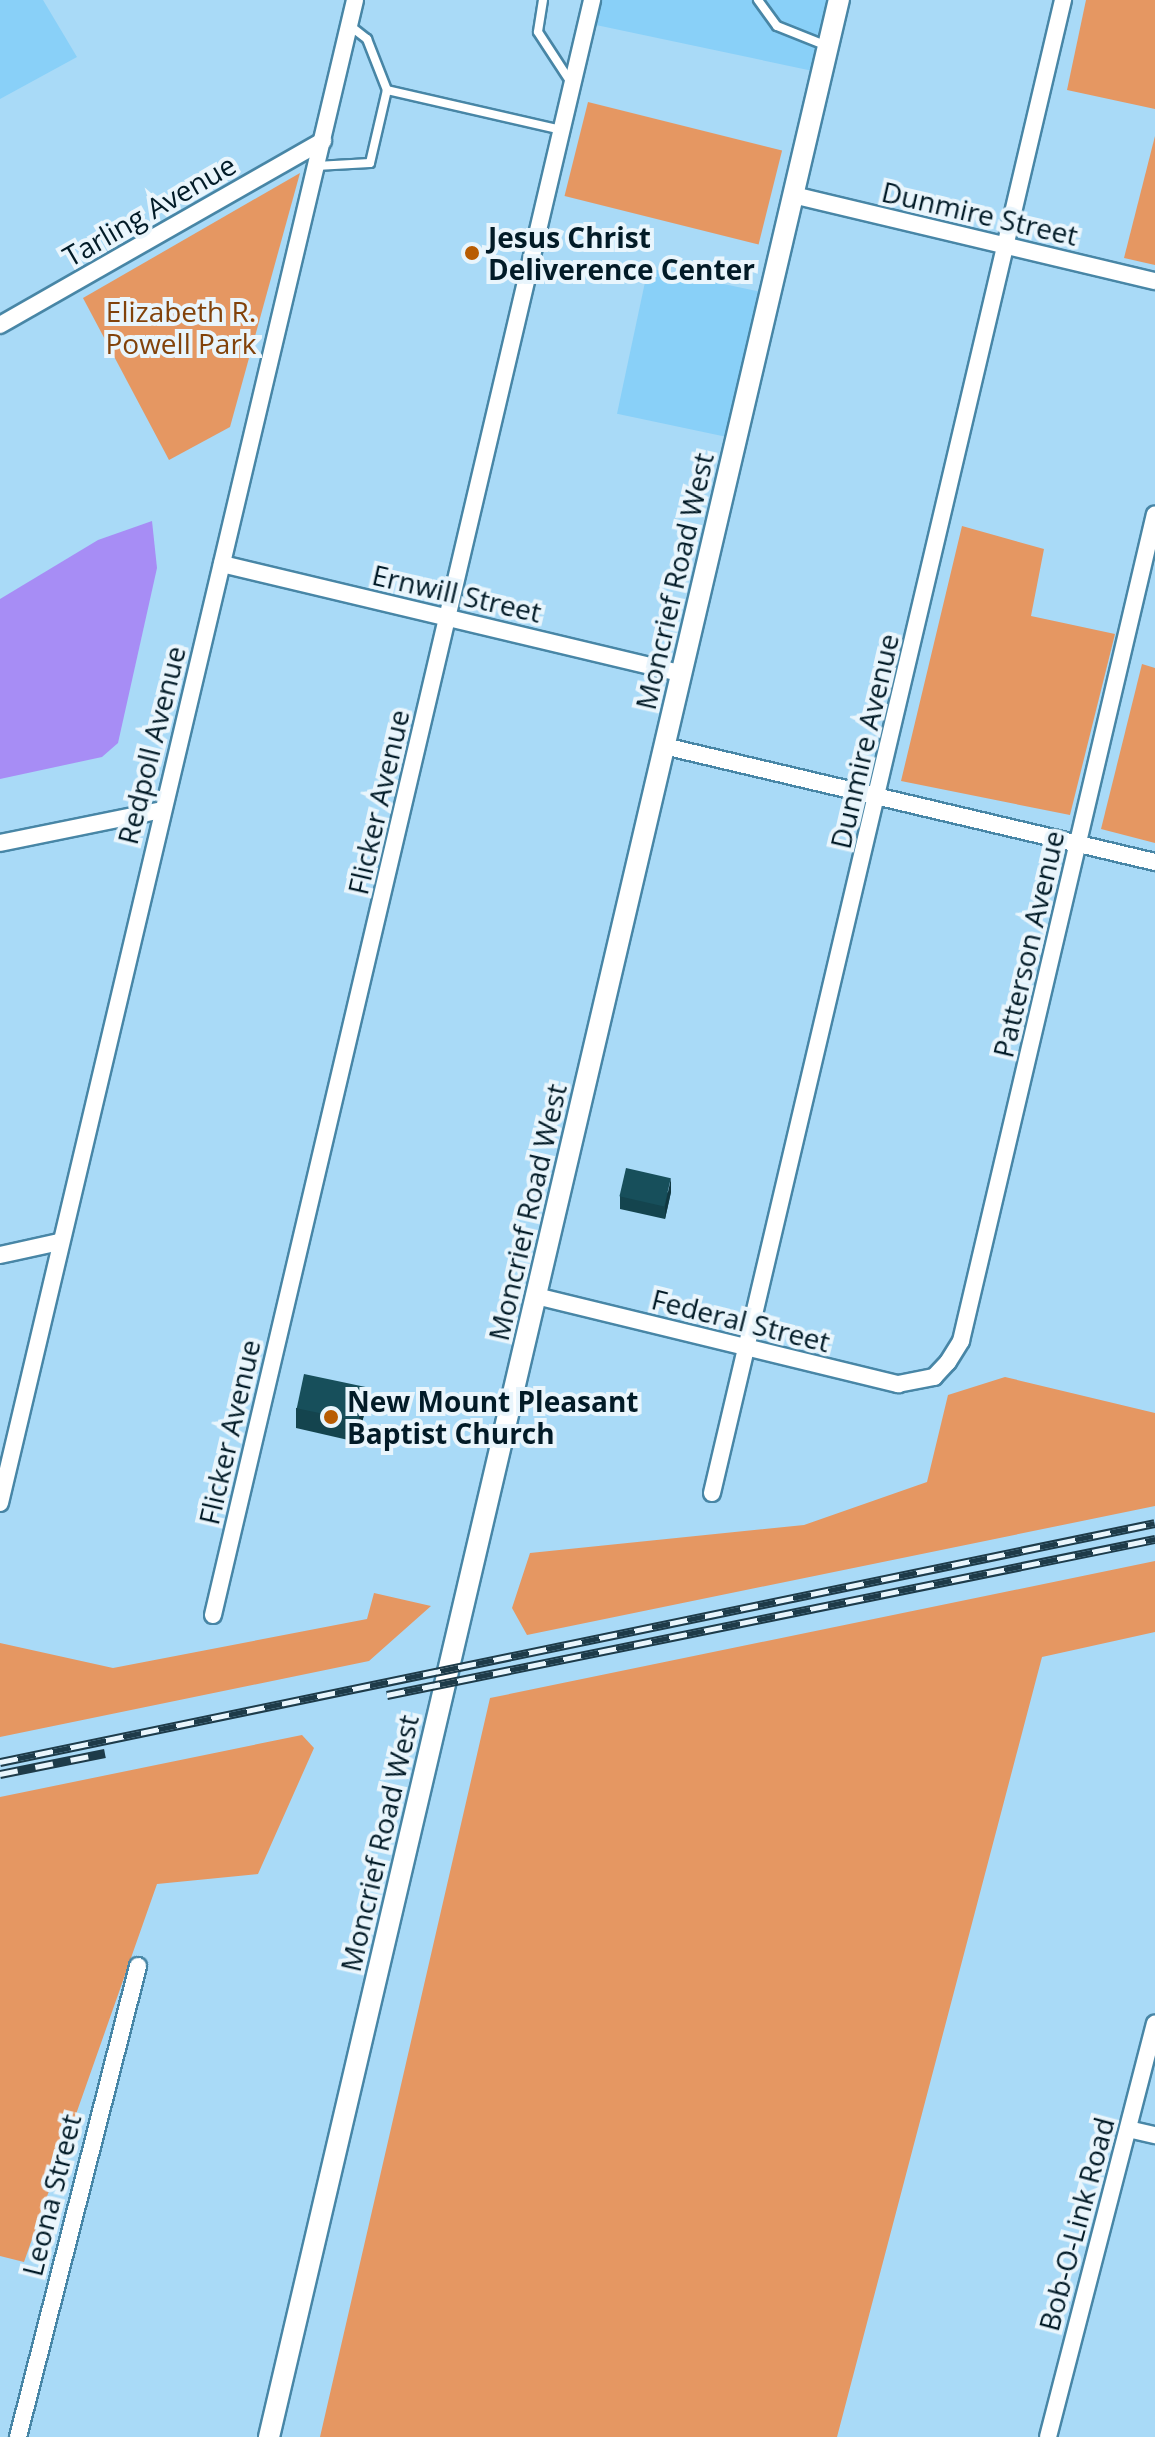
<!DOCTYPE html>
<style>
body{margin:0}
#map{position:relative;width:1155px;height:2437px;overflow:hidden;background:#a9daf7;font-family:"Open Sans",sans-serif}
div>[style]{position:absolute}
.built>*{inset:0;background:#89d0f8;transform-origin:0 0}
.green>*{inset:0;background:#e59762;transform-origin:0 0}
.water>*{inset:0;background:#a78df5}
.roads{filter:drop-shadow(2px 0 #4886a6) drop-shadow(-2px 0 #4886a6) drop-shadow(0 2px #4886a6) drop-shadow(0 -2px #4886a6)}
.service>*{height:8px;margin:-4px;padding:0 4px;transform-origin:4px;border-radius:4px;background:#fff}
.minor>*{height:16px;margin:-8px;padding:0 8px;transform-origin:8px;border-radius:8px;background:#fff}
.tertiary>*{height:20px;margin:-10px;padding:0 10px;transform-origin:10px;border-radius:10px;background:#fff}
.rail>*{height:9px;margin-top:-4.5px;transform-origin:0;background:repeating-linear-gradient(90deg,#e9f5fc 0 18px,#1e3b49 0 36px);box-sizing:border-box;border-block:2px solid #1e3b49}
.wall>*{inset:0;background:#14444e}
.shaded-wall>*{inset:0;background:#103740}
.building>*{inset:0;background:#174f5b;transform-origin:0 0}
.dots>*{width:22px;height:22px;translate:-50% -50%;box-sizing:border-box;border:4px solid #e9f5fc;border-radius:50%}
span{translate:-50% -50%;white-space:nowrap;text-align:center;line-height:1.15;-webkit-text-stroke:8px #e9f5fc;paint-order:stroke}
.street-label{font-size:28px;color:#021b27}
.poi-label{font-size:28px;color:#021b27;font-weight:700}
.left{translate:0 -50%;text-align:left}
.park-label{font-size:28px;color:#82420a}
</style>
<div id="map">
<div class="built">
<i style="clip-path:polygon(0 0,43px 0,77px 57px,0 99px)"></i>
<i style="clip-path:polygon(602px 0,829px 0,813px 71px,596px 25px)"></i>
<i style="left:648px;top:268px;width:116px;height:149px;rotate:12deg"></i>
</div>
<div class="green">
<i style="clip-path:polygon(1086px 0,1155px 0,1155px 109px,1067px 90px)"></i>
<i style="left:588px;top:102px;width:200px;height:97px;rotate:14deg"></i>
<i style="clip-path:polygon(1155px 136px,1155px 265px,1124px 258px)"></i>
<i style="clip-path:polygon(300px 173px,230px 427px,169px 460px,83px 298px)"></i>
<i style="clip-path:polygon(962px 526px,1044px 549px,1031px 616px,1115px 634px,1070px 815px,901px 781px)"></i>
<i style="clip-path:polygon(1142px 664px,1155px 668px,1155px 843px,1101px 829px)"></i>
<i style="clip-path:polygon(1005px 1377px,1155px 1413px,1155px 1506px,527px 1635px,512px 1608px,530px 1553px,804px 1525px,927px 1482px,948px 1395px)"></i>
<i style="clip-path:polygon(1155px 1561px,1155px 1632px,1042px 1657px,837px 2437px,320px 2437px,490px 1698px)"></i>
<i style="clip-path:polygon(374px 1593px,431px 1606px,369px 1661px,0 1737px,0 1643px,113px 1668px,367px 1619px)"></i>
<i style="clip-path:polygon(302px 1735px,314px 1748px,258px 1874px,157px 1884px,24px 2262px,0 2256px,0 1797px)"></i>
</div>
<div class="water">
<i style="clip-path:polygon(152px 521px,157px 568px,118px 743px,102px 757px,0 779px,0 599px,98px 540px)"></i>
</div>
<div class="roads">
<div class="service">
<i style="left:543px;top:0;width:32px;rotate:99deg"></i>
<i style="left:538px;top:32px;width:59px;rotate:56.9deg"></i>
<i style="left:758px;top:0;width:32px;rotate:54deg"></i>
<i style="left:777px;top:26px;width:54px;rotate:21.8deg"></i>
<i style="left:349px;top:25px;width:23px;rotate:38deg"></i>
<i style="left:367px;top:39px;width:55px;rotate:68.6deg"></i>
<i style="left:316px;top:166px;width:54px;rotate:-3.2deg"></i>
<i style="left:370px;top:163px;width:75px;rotate:-76.9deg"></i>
<i style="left:387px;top:90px;width:179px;rotate:12.9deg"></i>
</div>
<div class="minor">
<i style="left:793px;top:195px;width:372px;rotate:13.4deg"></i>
<i style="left:0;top:325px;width:372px;rotate:-29.7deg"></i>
<i style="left:222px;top:564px;width:472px;rotate:13.4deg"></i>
<i style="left:664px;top:746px;width:505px;rotate:13.29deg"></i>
<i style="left:0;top:843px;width:165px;rotate:-11.5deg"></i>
<i style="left:0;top:1255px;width:60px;rotate:-12.4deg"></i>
<i style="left:536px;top:1296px;width:373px;rotate:13.7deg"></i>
<i style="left:898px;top:1384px;width:37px;rotate:-11deg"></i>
<i style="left:934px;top:1377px;width:21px;rotate:-47deg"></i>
<i style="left:948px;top:1362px;width:25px;rotate:-58deg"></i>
<i style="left:961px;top:1341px;width:849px;rotate:-76.8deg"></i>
<i style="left:712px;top:1493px;width:1534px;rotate:-76.77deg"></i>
<i style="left:0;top:1503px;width:1544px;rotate:-76.71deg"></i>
<i style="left:213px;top:1615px;width:1659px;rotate:-76.79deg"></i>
<i style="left:1128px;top:2129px;width:28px;rotate:13deg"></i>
<i style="left:18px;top:2437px;width:486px;rotate:-75.7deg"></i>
<i style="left:1048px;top:2437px;width:427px;rotate:-75.5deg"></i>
</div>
<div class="tertiary">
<i style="left:269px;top:2437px;width:2503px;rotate:-76.84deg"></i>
</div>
</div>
<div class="rail">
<i style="left:387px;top:1695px;width:784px;rotate:-11.48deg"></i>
<i style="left:0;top:1762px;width:1179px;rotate:-11.69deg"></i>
<i style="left:0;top:1774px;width:107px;rotate:-11.3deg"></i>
</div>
<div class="wall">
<i style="clip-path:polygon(671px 1192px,665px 1219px,620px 1209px,620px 1196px)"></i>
<i style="clip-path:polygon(366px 1407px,357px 1442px,296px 1428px,296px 1408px)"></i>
</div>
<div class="shaded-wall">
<i style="clip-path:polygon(671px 1178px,671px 1192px,665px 1219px,665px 1206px)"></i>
<i style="clip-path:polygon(366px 1387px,366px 1407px,357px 1442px,357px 1422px)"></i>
</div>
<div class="building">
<i style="left:626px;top:1168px;width:46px;height:29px;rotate:13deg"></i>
<i style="left:304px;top:1374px;width:63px;height:35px;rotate:12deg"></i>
</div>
<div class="dots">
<i style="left:472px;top:253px;background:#b85c02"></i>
<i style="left:331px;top:1417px;background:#b85c02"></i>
</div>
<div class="street-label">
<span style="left:149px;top:210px;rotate:-30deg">Tarling Avenue</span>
<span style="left:980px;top:213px;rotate:13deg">Dunmire Street</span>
<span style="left:674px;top:581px;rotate:-77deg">Moncrief Road West</span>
<span style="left:457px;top:593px;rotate:13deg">Ernwill Street</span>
<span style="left:864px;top:741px;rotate:-77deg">Dunmire Avenue</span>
<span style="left:151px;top:745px;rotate:-76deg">Redpoll Avenue</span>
<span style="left:378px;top:802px;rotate:-77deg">Flicker Avenue</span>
<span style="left:1028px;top:944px;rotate:-77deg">Patterson Avenue</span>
<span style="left:527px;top:1212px;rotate:-77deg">Moncrief Road West</span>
<span style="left:741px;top:1320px;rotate:14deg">Federal Street</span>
<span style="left:229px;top:1432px;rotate:-77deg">Flicker Avenue</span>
<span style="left:379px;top:1843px;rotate:-77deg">Moncrief Road West</span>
<span style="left:51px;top:2195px;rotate:-76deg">Leona Street</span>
<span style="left:1076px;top:2224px;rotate:-75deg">Bob-O-Link Road</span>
</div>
<div class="poi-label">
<span class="left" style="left:488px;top:253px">Jesus Christ<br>Deliverence Center</span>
<span class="left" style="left:347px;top:1417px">New Mount Pleasant<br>Baptist Church</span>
</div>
<div class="park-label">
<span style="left:181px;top:327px">Elizabeth R.<br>Powell Park</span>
</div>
</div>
